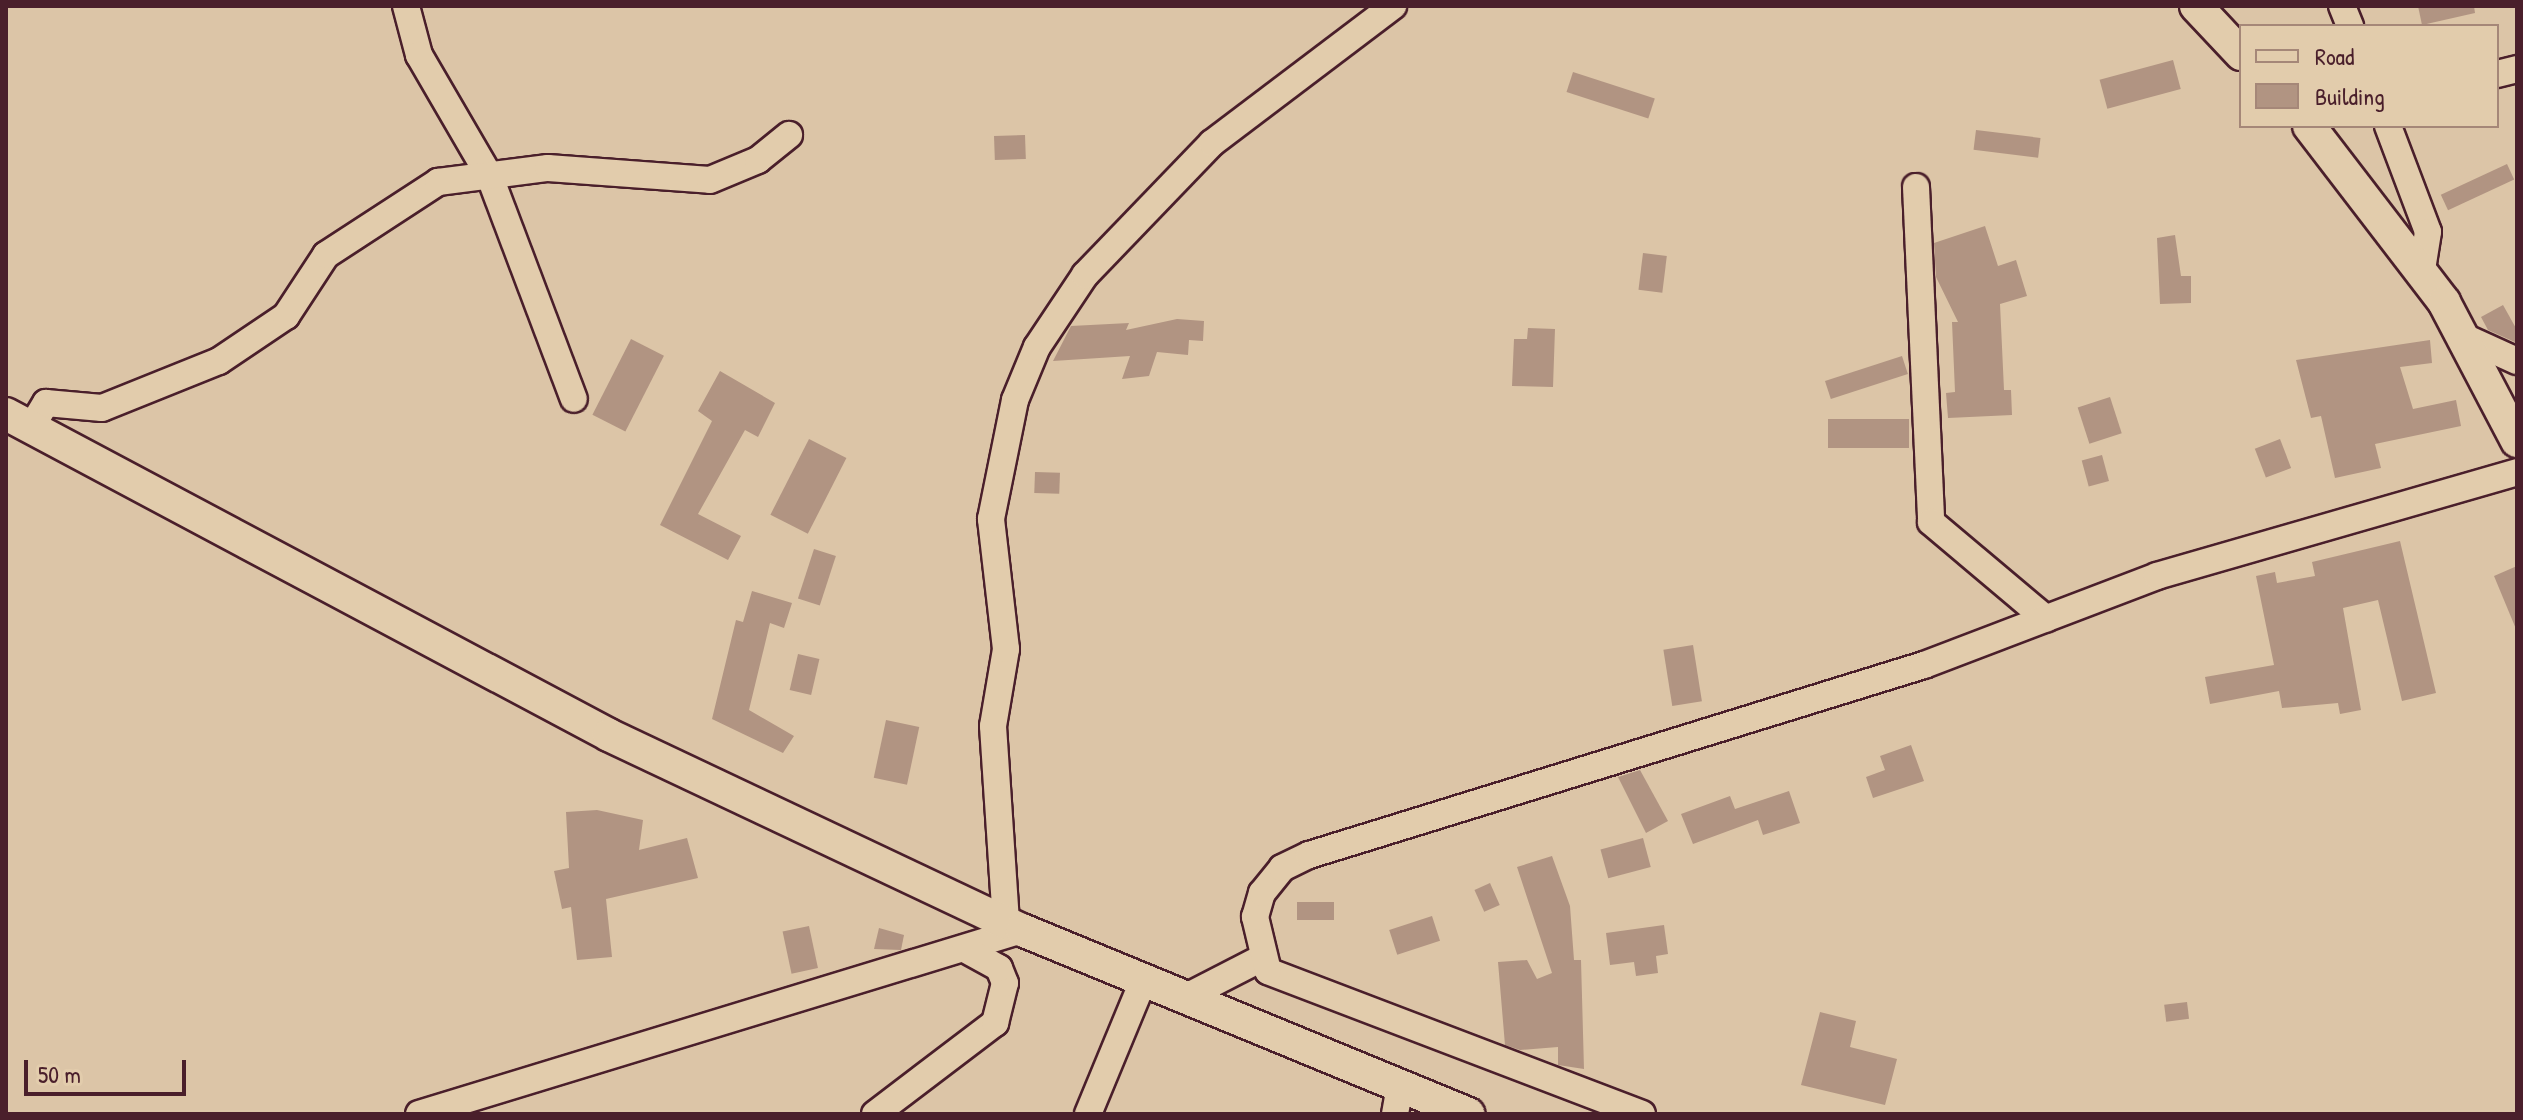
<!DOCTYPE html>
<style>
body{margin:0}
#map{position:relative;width:2523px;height:1120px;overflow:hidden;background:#dcc5a7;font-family:"Patrick Hand",sans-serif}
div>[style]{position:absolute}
.building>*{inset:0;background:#b19482;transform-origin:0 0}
.roads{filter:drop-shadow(2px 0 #4a1f2b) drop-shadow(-2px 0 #4a1f2b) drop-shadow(0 2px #4a1f2b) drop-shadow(0 -2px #4a1f2b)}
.minor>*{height:26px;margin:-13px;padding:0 13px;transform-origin:13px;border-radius:13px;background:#e2ccac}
.major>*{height:32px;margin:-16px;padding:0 16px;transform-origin:16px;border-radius:16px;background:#e2ccac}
span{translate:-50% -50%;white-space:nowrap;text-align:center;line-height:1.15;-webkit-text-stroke:8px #e2ccac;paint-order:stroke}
.frame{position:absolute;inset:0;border:8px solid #4a1f2b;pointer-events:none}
.legend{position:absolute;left:2239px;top:24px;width:260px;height:104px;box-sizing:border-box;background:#e2ccac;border:2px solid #a58778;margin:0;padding:10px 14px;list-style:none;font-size:24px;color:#4a1f2b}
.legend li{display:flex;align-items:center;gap:16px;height:40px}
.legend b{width:40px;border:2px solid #a58778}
.scale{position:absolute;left:24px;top:1060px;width:162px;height:36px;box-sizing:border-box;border:4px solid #4a1f2b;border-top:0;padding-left:10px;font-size:24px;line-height:28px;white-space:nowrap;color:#4a1f2b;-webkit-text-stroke:6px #e2ccac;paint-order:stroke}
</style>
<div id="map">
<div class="building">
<i style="clip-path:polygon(2418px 6px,2474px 6px,2475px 13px,2422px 25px)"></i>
<i style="left:2173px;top:60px;width:30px;height:76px;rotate:75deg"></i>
<i style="left:1573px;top:72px;width:86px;height:21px;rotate:18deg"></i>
<i style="left:1976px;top:130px;width:65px;height:20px;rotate:7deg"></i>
<i style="left:1025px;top:135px;width:24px;height:31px;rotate:88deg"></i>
<i style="left:2507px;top:164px;width:17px;height:73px;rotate:65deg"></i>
<i style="clip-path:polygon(1985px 226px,1998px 266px,2016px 260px,2027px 296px,2000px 304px,2004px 390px,2011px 390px,2012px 415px,1948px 418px,1946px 393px,1955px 392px,1952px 322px,1958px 322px,1936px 277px,1934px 243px)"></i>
<i style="clip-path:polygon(2175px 235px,2181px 276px,2191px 276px,2191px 303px,2160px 304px,2157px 238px)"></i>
<i style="left:1643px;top:253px;width:24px;height:37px;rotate:7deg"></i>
<i style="clip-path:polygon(2503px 305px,2517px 330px,2517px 343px,2488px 330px,2481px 317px)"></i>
<i style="clip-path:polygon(1177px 319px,1204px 321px,1203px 341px,1189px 340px,1188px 355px,1157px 352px,1149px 376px,1122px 379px,1130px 356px,1053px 361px,1071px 326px,1129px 323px,1126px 330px)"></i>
<i style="clip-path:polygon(1528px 328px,1555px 329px,1553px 387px,1512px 386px,1514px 339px,1527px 339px)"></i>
<i style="left:631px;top:339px;width:37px;height:85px;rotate:27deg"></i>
<i style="clip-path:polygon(2430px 340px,2432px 363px,2400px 367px,2413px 409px,2456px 400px,2461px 426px,2375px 444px,2381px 468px,2335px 478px,2321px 416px,2311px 418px,2296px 360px)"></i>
<i style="left:1902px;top:356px;width:19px;height:81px;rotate:72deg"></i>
<i style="clip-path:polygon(720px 371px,775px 403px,758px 437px,745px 430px,698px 514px,741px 536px,728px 560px,660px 525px,712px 421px,698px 411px)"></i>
<i style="left:2110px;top:397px;width:38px;height:34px;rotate:72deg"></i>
<i style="left:1828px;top:419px;width:81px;height:29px"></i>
<i style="left:809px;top:439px;width:42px;height:85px;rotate:27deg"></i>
<i style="left:2280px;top:439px;width:31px;height:27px;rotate:69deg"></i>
<i style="left:2102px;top:455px;width:27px;height:21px;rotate:75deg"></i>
<i style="left:1035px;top:472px;width:25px;height:21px;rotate:2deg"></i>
<i style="clip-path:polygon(2400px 541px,2436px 693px,2402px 701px,2378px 600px,2343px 608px,2361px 710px,2340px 714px,2338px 703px,2282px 708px,2279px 691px,2210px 704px,2205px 677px,2274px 665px,2256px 576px,2275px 572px,2277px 583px,2315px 576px,2312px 562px)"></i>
<i style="left:814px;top:549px;width:23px;height:52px;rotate:18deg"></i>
<i style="clip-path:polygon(2517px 566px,2517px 629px,2516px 629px,2494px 576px)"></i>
<i style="clip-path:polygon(752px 591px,792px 603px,784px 628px,770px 623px,749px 710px,794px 736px,783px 753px,712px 719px,736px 620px,743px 622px)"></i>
<i style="left:1693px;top:645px;width:57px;height:30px;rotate:81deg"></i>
<i style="left:798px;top:654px;width:22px;height:37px;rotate:13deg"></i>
<i style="left:886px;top:720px;width:34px;height:59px;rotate:12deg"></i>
<i style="clip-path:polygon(1911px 745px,1924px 781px,1873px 798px,1866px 777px,1885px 770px,1880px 756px)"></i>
<i style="clip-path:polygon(1640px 770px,1668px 821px,1646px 833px,1618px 777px)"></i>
<i style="clip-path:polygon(1789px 791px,1800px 823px,1763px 835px,1758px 820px,1693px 844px,1681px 814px,1730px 796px,1735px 809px)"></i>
<i style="clip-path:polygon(597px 810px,643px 820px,639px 850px,687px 838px,698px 878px,606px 899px,612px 957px,577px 960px,571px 907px,562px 909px,554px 871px,569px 868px,566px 812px)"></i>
<i style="left:1643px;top:838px;width:30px;height:44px;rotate:75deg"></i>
<i style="clip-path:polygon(1552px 856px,1570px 906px,1574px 960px,1581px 960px,1584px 1069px,1558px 1065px,1558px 1047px,1520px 1050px,1505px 1045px,1498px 962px,1527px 960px,1537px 979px,1552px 973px,1517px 867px)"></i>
<i style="left:1490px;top:883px;width:24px;height:17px;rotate:66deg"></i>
<i style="left:1297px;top:902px;width:37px;height:18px"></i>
<i style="left:1432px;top:916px;width:26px;height:45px;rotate:72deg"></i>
<i style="clip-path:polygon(1664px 925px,1668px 954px,1656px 956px,1658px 973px,1636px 976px,1634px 962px,1610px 965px,1606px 933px)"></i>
<i style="left:809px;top:926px;width:43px;height:27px;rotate:78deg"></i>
<i style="clip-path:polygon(879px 928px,904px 935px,901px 950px,874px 949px)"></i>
<i style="left:2187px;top:1002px;width:17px;height:23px;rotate:83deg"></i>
<i style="clip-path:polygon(1820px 1012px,1856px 1021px,1850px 1047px,1897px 1059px,1885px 1105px,1801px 1085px)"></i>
</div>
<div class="roads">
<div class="minor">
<i style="left:406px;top:6px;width:51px;rotate:75.1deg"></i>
<i style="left:419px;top:55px;width:141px;rotate:59.8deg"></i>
<i style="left:490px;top:177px;width:237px;rotate:69.3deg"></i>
<i style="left:2342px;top:6px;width:22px;rotate:68deg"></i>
<i style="left:2497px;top:74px;width:21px;rotate:-14deg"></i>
<i style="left:2388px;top:126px;width:113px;rotate:69.3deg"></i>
<i style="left:2428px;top:232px;width:37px;rotate:99deg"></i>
<i style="left:1916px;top:187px;width:335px;rotate:87.4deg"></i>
<i style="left:1931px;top:522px;width:150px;rotate:40.1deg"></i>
<i style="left:2464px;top:337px;width:58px;rotate:24.4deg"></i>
<i style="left:32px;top:426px;width:27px;rotate:-59deg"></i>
<i style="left:46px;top:403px;width:56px;rotate:5.1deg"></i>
<i style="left:102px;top:408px;width:126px;rotate:-21.9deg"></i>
<i style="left:219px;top:361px;width:81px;rotate:-33.9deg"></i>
<i style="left:286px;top:316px;width:73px;rotate:-56.7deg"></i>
<i style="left:326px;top:255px;width:134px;rotate:-33.1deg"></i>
<i style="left:438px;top:182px;width:111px;rotate:-7.3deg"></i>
<i style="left:548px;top:168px;width:162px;rotate:4.2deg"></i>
<i style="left:710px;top:180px;width:52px;rotate:-22.6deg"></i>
<i style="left:758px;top:160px;width:40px;rotate:-39deg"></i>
<i style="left:1006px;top:922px;width:196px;rotate:-93.8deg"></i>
<i style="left:993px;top:726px;width:78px;rotate:-80.4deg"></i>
<i style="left:1006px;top:649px;width:131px;rotate:-96.6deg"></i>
<i style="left:991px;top:519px;width:121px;rotate:-78.6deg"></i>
<i style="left:1015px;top:400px;width:57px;rotate:-67.5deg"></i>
<i style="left:1037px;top:347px;width:87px;rotate:-56.3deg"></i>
<i style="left:1085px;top:275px;width:183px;rotate:-46.1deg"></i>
<i style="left:1212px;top:143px;width:227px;rotate:-37.1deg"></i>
<i style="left:1186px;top:997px;width:85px;rotate:-27.2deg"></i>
<i style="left:419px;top:1114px;width:630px;rotate:-16.97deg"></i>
<i style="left:875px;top:1114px;width:151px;rotate:-37.2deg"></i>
<i style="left:995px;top:1023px;width:41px;rotate:-76deg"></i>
<i style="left:1005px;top:983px;width:16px;rotate:-112deg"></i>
<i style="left:999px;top:968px;width:39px;rotate:-151deg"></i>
<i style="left:1088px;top:1114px;width:144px;rotate:-67.5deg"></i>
<i style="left:1395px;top:1114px;width:29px;rotate:-80deg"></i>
<i style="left:1642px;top:1114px;width:400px;rotate:-159.1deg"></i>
<i style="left:1268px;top:971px;width:56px;rotate:-103.5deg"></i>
<i style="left:1255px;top:917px;width:25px;rotate:-74deg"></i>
<i style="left:1262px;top:893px;width:32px;rotate:-51deg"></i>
<i style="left:1282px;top:868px;width:30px;rotate:-26deg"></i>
<i style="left:1309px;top:855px;width:644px;rotate:-17.17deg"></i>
<i style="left:1924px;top:665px;width:249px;rotate:-20.9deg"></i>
<i style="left:2157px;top:576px;width:375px;rotate:-16.1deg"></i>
</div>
<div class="major">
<i style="left:2196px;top:6px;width:66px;rotate:46.8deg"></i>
<i style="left:2309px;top:126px;width:222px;rotate:52.5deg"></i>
<i style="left:2444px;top:302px;width:157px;rotate:62.3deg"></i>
<i style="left:6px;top:414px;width:683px;rotate:28.03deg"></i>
<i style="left:609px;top:735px;width:457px;rotate:25.3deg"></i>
<i style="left:1022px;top:930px;width:483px;rotate:22.4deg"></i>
</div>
</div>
<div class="frame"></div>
<ul class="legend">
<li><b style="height:10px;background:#e2ccac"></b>Road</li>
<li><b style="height:22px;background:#b19482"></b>Building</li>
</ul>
<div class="scale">50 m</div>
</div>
